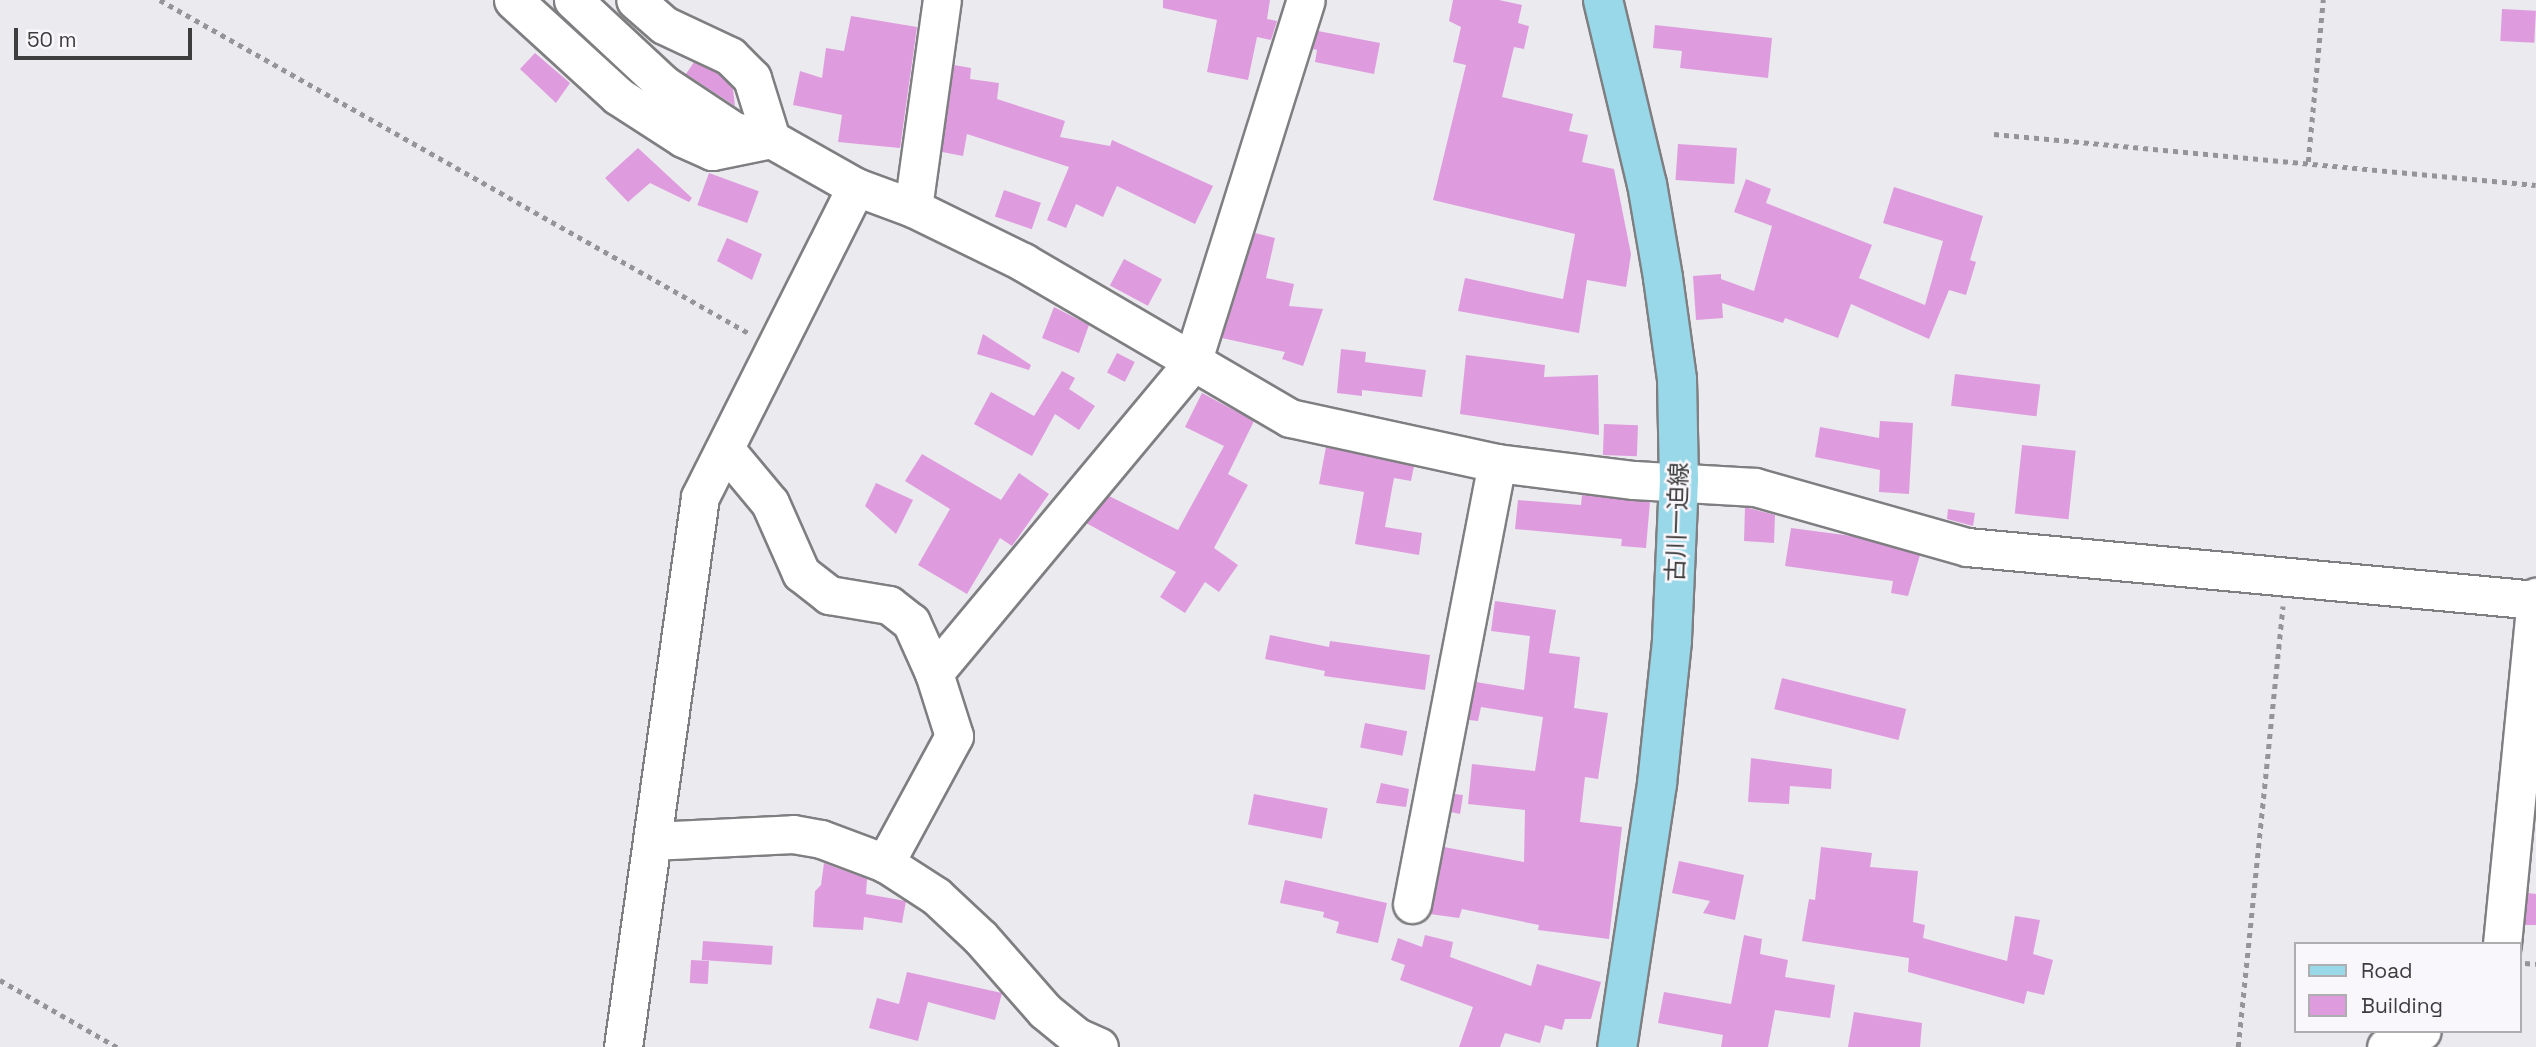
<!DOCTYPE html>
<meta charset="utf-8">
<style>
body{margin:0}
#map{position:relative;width:2536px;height:1047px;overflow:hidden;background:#ebeaee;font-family:"Space Grotesk","Noto Sans JP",sans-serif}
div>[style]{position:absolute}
.building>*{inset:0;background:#de9cdf;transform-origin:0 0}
.path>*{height:4.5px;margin-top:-2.25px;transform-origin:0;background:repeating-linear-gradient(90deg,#959598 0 5px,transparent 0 10px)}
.roads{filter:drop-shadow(2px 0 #7f7e81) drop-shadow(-2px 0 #7f7e81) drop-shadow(0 2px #7f7e81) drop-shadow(0 -2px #7f7e81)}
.minor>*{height:37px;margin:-18.5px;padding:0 18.5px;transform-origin:18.5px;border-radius:18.5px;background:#fff}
.major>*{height:38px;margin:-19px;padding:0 19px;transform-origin:19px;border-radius:19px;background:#98d8e9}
span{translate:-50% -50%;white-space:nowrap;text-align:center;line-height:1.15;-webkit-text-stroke:5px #f9f7fb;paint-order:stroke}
.street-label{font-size:24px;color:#3d3d3e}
.legend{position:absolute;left:2294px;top:942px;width:228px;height:91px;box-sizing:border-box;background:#f9f7fb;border:2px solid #aeadaf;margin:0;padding:9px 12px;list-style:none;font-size:21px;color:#3d3d3e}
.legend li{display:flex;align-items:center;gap:14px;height:35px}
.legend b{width:35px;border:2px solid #aeadaf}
.scale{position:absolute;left:14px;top:28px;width:178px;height:32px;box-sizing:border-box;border:4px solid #3d3d3e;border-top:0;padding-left:9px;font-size:21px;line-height:24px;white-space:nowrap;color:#3d3d3e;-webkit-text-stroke:5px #f9f7fb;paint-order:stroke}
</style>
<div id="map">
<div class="building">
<i style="clip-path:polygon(1163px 0,1270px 0,1267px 19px,1277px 21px,1271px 40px,1257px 37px,1248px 80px,1207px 72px,1217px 20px,1163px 8px)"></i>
<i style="clip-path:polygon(1453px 0,1499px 0,1522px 5px,1518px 23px,1529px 26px,1524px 49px,1514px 47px,1502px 97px,1573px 114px,1569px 131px,1588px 135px,1582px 162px,1614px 169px,1631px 254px,1626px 287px,1587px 280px,1579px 333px,1458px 311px,1465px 278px,1563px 299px,1575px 234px,1433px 200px,1466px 65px,1453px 62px,1461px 27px,1449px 21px)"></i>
<i style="left:2502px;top:9px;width:34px;height:32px;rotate:3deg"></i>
<i style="clip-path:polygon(851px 16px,917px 27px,900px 148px,838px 142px,842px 115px,793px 105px,800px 71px,822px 78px,826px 48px,844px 51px)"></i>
<i style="clip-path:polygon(1655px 25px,1772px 38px,1768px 78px,1680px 68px,1682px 51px,1653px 48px)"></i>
<i style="clip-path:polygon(1318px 31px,1380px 43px,1374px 74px,1315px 62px,1317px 50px,1313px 49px)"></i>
<i style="clip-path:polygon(535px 53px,570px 83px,556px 103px,520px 69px)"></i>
<i style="clip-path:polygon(694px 62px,718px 73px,733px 89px,735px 106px,686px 74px)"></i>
<i style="clip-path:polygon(954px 65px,971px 68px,970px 79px,999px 83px,997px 99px,1065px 121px,1060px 137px,1110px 146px,1112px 140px,1213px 186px,1195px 224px,1117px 186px,1103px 217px,1076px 204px,1066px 228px,1047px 220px,1069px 167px,967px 134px,963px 156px,942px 152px)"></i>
<i style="left:1678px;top:144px;width:59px;height:36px;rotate:4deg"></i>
<i style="clip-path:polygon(638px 148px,692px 198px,689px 202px,650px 183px,628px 202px,605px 178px)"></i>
<i style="left:709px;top:173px;width:53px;height:34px;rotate:20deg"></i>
<i style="clip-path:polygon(1746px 179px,1771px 189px,1766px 203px,1872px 245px,1859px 278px,1925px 305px,1943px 241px,1883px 223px,1894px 187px,1983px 216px,1970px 260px,1976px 262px,1966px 295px,1949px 290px,1929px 339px,1851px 304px,1838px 338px,1785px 318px,1783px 323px,1722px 303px,1723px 318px,1696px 320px,1693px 276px,1721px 274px,1721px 279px,1754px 291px,1772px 226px,1734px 212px)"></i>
<i style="left:1004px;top:190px;width:39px;height:28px;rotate:19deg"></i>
<i style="clip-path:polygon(1255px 233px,1275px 238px,1266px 278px,1294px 284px,1289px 306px,1323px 309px,1303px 366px,1282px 359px,1285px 352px,1222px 338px)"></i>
<i style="clip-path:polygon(727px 238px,762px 254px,752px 280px,717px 261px)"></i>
<i style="left:1124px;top:259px;width:43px;height:30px;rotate:28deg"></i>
<i style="clip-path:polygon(1054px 307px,1089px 325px,1079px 353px,1042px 338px)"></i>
<i style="clip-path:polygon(983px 334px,1031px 365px,1029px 370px,977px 354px)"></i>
<i style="clip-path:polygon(1341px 349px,1366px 352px,1365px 362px,1426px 370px,1422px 397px,1362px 390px,1362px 396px,1337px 393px)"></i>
<i style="left:1117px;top:353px;width:20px;height:22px;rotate:27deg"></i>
<i style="clip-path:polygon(1466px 355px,1545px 365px,1544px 377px,1598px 375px,1599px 435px,1460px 414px)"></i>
<i style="clip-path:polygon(1062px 371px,1075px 378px,1069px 389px,1095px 406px,1079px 430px,1055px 414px,1032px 456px,974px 424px,991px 392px,1034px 416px)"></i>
<i style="left:1955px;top:374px;width:86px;height:32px;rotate:7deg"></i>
<i style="clip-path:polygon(1202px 393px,1254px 421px,1228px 474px,1248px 485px,1214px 548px,1238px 565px,1219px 592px,1205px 582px,1185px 613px,1160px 597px,1176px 572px,1086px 523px,1109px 496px,1178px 530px,1224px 446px,1185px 427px)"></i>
<i style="clip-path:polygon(1880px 421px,1913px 423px,1909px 494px,1879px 492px,1880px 470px,1815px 457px,1820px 427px,1879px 438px)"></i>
<i style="left:1604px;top:424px;width:34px;height:31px;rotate:2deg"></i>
<i style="left:2022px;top:445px;width:54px;height:69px;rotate:6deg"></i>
<i style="clip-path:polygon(1326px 447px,1414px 466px,1411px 481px,1394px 478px,1385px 527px,1422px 533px,1419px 555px,1355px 544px,1364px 492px,1319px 484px)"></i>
<i style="clip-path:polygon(922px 454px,1001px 500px,1019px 473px,1049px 494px,1012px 546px,1000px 538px,967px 594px,918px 565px,950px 509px,905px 481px)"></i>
<i style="clip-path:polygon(876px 483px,913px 500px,896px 534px,865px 506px)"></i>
<i style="clip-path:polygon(1582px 495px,1650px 502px,1646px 548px,1621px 546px,1622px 539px,1515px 529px,1518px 500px,1581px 505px)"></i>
<i style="clip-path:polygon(1745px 507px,1775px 515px,1774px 543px,1744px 541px)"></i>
<i style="clip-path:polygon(1948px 509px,1975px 513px,1973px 526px,1947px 519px)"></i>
<i style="clip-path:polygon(1791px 528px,1852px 536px,1920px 555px,1908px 596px,1891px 593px,1893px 581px,1785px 566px)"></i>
<i style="clip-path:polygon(1495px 601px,1556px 610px,1549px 653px,1580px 657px,1574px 708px,1608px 713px,1598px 779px,1585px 777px,1580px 822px,1622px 827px,1609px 939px,1538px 930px,1539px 925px,1462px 909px,1459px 918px,1430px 914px,1444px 847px,1524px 862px,1525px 810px,1468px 804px,1472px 764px,1535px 771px,1543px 717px,1481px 707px,1478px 721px,1469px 720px,1476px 682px,1524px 690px,1530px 636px,1491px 631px)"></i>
<i style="clip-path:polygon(1270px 635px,1329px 647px,1330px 641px,1430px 655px,1425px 690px,1324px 676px,1325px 671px,1265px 659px)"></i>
<i style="left:1782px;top:678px;width:128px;height:32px;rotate:14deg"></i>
<i style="left:1365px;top:723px;width:43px;height:25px;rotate:11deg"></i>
<i style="clip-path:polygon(1751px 758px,1832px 769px,1831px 789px,1790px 786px,1789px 804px,1748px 802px)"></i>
<i style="clip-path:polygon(1381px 783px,1409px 789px,1406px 807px,1376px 803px)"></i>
<i style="left:1254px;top:794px;width:75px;height:31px;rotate:11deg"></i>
<i style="clip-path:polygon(1455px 794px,1463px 795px,1460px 814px,1451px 812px)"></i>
<i style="clip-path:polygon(1821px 847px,1872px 853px,1870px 867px,1918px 871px,1913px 922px,1925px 925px,1923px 938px,2007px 961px,2015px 916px,2040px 920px,2033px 954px,2053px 960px,2044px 995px,2027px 991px,2024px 1004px,1908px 972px,1909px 958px,1802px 941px,1809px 899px,1815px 900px)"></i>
<i style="clip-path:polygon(1679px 861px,1744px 875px,1735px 920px,1703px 913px,1710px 901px,1672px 893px)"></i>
<i style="clip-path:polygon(824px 863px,867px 879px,866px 894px,906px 901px,902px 923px,864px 917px,863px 930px,813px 927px,815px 891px,821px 885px)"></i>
<i style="clip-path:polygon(1285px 880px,1387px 903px,1378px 943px,1336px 933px,1339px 922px,1323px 917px,1324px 912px,1280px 903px)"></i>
<i style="clip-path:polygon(2528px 893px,2536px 894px,2536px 925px,2525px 925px)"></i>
<i style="clip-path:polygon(1425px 935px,1453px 942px,1450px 957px,1531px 986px,1537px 964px,1601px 982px,1591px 1019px,1565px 1019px,1562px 1030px,1545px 1025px,1540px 1043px,1505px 1033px,1500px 1047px,1459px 1047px,1473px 1007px,1400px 980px,1405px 965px,1391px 960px,1398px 938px,1422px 947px)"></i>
<i style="clip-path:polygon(1744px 935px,1762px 939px,1760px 954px,1788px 960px,1785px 977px,1835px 985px,1830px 1018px,1775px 1010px,1768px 1047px,1721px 1047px,1723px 1035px,1658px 1023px,1664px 992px,1731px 1004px)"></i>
<i style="left:703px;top:941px;width:70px;height:19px;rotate:4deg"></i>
<i style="left:691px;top:960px;width:18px;height:23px;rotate:3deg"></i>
<i style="clip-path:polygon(907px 972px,1002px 993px,995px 1020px,928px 1002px,918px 1041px,869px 1028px,877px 998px,899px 1004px)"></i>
<i style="clip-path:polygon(1854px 1012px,1922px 1023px,1920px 1047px,1848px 1047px)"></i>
</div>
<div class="path">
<i style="left:160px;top:0;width:678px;rotate:29.51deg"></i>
<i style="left:1994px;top:134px;width:544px;rotate:5.38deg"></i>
<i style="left:2308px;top:162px;width:163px;rotate:-84.7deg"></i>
<i style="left:2525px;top:963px;width:11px;rotate:5deg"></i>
<i style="left:0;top:980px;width:135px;rotate:29.8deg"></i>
<i style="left:2238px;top:1047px;width:443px;rotate:-84.2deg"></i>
</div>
<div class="roads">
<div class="minor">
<i style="left:513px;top:0;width:142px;rotate:42.4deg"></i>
<i style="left:618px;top:96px;width:77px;rotate:32.9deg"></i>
<i style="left:683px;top:138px;width:32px;rotate:24deg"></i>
<i style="left:712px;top:151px;width:60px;rotate:-11.5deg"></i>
<i style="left:771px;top:139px;width:64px;rotate:-107.3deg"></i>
<i style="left:752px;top:78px;width:31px;rotate:-135deg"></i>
<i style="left:730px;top:56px;width:73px;rotate:-154.8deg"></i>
<i style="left:664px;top:25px;width:38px;rotate:-139deg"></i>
<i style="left:573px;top:0;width:123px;rotate:43deg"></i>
<i style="left:663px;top:84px;width:85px;rotate:33.5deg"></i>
<i style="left:734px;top:131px;width:38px;rotate:12deg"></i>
<i style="left:771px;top:139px;width:98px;rotate:29.5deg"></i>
<i style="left:856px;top:187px;width:61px;rotate:20.2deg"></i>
<i style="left:913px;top:208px;width:123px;rotate:26.1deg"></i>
<i style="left:1023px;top:262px;width:309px;rotate:30.3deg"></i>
<i style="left:1290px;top:418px;width:212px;rotate:12.3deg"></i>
<i style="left:1497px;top:463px;width:138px;rotate:7.1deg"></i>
<i style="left:1634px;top:480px;width:121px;rotate:3.3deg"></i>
<i style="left:1755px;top:487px;width:220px;rotate:15.8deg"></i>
<i style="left:1967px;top:547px;width:571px;rotate:5.32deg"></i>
<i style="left:913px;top:208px;width:210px;rotate:-82.1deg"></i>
<i style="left:725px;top:449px;width:70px;rotate:50.2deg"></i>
<i style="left:770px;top:503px;width:77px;rotate:66.1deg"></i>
<i style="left:801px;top:573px;width:36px;rotate:38deg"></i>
<i style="left:829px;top:595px;width:61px;rotate:9.5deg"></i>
<i style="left:889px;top:605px;width:28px;rotate:38deg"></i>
<i style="left:911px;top:622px;width:56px;rotate:65.7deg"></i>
<i style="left:934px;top:673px;width:66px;rotate:72.4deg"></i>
<i style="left:954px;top:736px;width:145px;rotate:118.5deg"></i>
<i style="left:934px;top:673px;width:403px;rotate:-50.2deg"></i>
<i style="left:1192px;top:363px;width:380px;rotate:-72.6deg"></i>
<i style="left:652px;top:841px;width:141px;rotate:-2.8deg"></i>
<i style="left:793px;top:834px;width:28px;rotate:10deg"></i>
<i style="left:821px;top:839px;width:68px;rotate:20.6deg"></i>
<i style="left:885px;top:863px;width:61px;rotate:32.9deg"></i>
<i style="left:936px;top:896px;width:60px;rotate:43deg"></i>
<i style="left:980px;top:937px;width:98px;rotate:48.7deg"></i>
<i style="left:1045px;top:1011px;width:41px;rotate:39.1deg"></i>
<i style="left:1077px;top:1037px;width:24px;rotate:24deg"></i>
<i style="left:1412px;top:904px;width:449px;rotate:-79.1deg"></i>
<i style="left:2502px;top:944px;width:349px;rotate:-84.4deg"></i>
<i style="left:623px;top:1047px;width:555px;rotate:-82.03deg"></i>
<i style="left:700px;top:497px;width:347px;rotate:-63.3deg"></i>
<i style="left:2386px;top:1047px;width:39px;rotate:-24deg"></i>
</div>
<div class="major">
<i style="left:1603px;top:0;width:189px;rotate:76.6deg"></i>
<i style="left:1647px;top:184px;width:95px;rotate:80.3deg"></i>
<i style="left:1663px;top:278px;width:102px;rotate:82.1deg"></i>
<i style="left:1677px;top:379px;width:100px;rotate:88.9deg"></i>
<i style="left:1679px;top:479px;width:162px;rotate:92.5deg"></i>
<i style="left:1672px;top:641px;width:144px;rotate:96deg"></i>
<i style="left:1657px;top:784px;width:266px;rotate:98.6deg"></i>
</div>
</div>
<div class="street-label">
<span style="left:1677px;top:522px;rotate:-88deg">古川一迫線</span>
</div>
<ul class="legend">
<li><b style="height:9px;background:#98d8e9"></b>Road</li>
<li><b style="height:19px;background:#de9cdf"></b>Building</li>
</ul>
<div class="scale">50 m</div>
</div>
